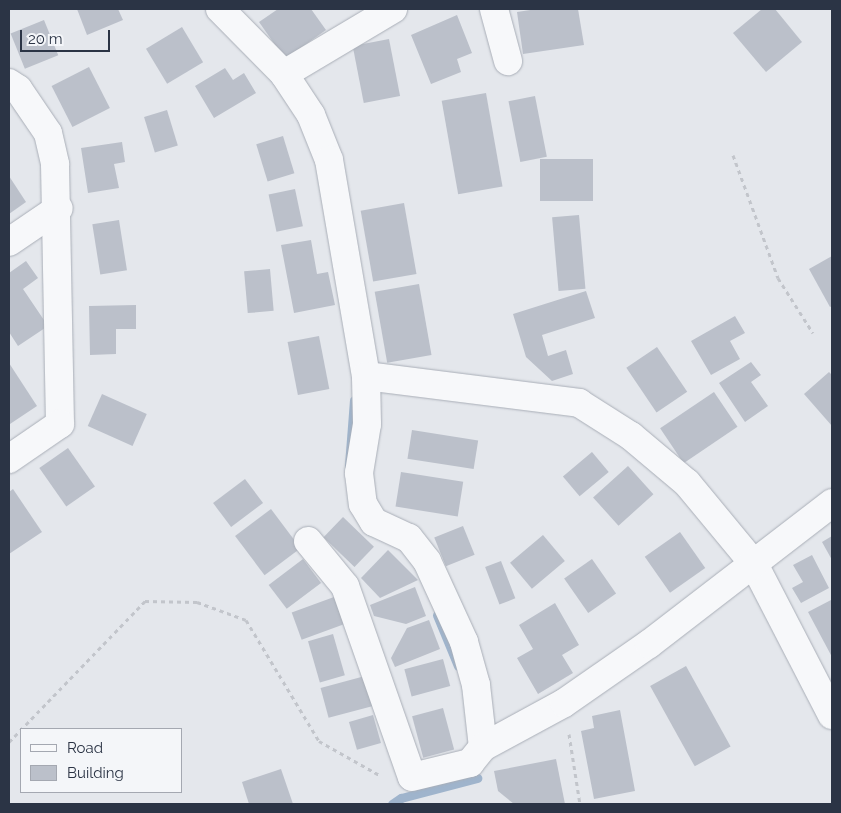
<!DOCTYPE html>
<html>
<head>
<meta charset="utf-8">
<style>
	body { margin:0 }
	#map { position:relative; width:841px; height:813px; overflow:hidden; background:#e4e7ec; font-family:Raleway,sans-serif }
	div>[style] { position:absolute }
	.stream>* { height:9px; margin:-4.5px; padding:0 4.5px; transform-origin:4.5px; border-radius:4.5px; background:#9fb4cc }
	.building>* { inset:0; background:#bbc0ca; transform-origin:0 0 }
	.path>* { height:3px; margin-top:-1.5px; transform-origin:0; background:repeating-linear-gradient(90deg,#c2c5cb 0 4px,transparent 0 8px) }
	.roads { filter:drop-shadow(0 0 1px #a9aeb7) drop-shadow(0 0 1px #a9aeb7) }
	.minor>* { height:28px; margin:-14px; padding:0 14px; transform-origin:14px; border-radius:14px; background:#f7f8fa }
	span { translate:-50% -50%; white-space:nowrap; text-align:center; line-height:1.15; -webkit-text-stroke:4px #f4f6f9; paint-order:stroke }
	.frame { position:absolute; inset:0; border:10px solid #2b3445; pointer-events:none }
	.legend { position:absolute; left:20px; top:728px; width:162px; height:65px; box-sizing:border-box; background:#f4f6f9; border:1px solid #a4a8b1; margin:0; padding:6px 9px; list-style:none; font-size:15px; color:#2b3445 }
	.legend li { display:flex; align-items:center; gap:10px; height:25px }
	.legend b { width:25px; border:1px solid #a4a8b1 }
	.scale { position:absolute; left:20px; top:30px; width:90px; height:22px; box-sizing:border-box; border:2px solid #2b3445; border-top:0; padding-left:6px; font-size:15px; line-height:18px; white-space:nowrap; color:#2b3445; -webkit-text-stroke:4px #f4f6f9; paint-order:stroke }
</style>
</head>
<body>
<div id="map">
	<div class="stream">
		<i style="left:349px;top:465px;width:65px;rotate:-85.6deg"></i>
		<i style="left:437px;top:615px;width:55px;rotate:67.6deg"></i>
		<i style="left:392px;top:804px;width:11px;rotate:-34deg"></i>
		<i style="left:401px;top:798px;width:79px;rotate:-14.7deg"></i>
	</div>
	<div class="building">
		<i style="clip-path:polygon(77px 9px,118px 9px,123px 20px,87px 35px)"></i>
		<i style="clip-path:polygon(278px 9px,311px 9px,326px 30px,285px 59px,259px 22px)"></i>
		<i style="clip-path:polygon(537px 9px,578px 9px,584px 45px,523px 54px,517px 12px)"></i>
		<i style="clip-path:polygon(762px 9px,775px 9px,802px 42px,766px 72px,733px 33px)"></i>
		<i style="clip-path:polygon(457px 15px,472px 53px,457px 59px,461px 72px,431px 84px,411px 35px)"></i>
		<i style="left:44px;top:20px;width:38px;height:36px;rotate:68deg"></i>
		<i style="left:182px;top:27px;width:41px;height:42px;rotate:59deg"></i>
		<i style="left:389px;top:39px;width:58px;height:37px;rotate:79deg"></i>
		<i style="left:89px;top:67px;width:46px;height:42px;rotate:63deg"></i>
		<i style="clip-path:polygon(225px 68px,233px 80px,244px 73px,256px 93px,214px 118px,195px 86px)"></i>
		<i style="left:486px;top:93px;width:95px;height:45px;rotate:80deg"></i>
		<i style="left:535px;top:96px;width:62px;height:27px;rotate:79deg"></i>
		<i style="left:167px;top:110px;width:37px;height:24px;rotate:73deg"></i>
		<i style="left:283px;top:136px;width:39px;height:28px;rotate:73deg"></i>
		<i style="clip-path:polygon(122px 142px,125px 162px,114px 164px,119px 188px,88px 193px,81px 148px)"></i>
		<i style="left:540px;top:159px;width:53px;height:42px"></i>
		<i style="clip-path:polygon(9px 176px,26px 202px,9px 214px)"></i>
		<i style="left:295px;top:189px;width:38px;height:27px;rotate:78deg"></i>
		<i style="left:404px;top:203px;width:72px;height:44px;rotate:80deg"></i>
		<i style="left:579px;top:215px;width:74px;height:27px;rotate:85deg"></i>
		<i style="left:119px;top:220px;width:51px;height:27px;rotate:81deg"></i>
		<i style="clip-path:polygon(311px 240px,317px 274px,328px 272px,335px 305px,294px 313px,281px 245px)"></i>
		<i style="clip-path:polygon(832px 256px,832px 306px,830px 307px,809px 269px)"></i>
		<i style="clip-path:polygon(26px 261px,38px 278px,23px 289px,48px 326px,18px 346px,9px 332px,9px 273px)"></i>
		<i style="left:270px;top:269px;width:42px;height:26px;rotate:85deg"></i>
		<i style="left:419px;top:284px;width:72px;height:45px;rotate:80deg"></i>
		<i style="clip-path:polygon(586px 291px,595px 318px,542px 335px,548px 356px,566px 350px,573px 374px,552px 381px,526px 357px,513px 314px)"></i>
		<i style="clip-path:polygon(136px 305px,136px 329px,116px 329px,116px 354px,90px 355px,89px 306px)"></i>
		<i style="clip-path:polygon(735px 316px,745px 333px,730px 341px,740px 359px,711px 375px,691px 341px)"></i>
		<i style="left:319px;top:336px;width:54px;height:32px;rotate:79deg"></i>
		<i style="left:657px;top:347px;width:54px;height:37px;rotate:56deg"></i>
		<i style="clip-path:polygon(751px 362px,761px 375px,751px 382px,768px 406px,745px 422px,719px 383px)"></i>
		<i style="clip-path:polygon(9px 363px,37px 406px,10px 424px,9px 422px)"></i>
		<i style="clip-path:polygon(829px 372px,832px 375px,832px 426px,804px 394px)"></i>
		<i style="left:714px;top:392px;width:42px;height:65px;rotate:56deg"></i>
		<i style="left:102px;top:394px;width:49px;height:35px;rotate:24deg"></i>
		<i style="left:412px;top:430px;width:67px;height:29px;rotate:9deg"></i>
		<i style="left:68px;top:448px;width:47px;height:35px;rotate:55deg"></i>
		<i style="left:592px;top:452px;width:26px;height:38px;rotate:50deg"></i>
		<i style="left:628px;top:466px;width:38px;height:47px;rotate:48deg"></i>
		<i style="left:401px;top:472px;width:63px;height:35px;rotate:9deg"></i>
		<i style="left:245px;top:479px;width:30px;height:40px;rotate:53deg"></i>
		<i style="clip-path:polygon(13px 489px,42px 532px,9px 554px,9px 492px)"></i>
		<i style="left:271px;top:509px;width:49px;height:45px;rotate:53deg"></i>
		<i style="left:343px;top:517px;width:43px;height:28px;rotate:44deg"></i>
		<i style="left:463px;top:526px;width:31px;height:31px;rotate:68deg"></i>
		<i style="left:680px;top:532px;width:44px;height:43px;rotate:55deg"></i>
		<i style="left:543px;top:535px;width:34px;height:43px;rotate:50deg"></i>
		<i style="clip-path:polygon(832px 536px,832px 560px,822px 542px)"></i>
		<i style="clip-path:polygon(388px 550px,418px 580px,380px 598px,361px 578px)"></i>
		<i style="clip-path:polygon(812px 555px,829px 588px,801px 603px,792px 588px,803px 582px,793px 565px)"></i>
		<i style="left:303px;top:559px;width:30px;height:43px;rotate:53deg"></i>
		<i style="left:592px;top:559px;width:42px;height:34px;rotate:55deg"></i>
		<i style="left:501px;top:561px;width:40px;height:17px;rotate:69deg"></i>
		<i style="clip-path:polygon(415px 587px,426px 616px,406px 624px,374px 616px,370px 605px)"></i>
		<i style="left:334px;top:597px;width:29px;height:45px;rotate:70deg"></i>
		<i style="clip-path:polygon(831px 600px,832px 602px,832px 657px,808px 612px)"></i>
		<i style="clip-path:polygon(555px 603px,579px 645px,562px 655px,573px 673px,538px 694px,517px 658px,533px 649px,519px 625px)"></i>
		<i style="clip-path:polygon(429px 620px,440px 649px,395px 667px,391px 658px,407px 628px)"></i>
		<i style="left:333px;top:634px;width:43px;height:26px;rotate:74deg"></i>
		<i style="left:443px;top:659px;width:28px;height:40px;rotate:75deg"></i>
		<i style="left:686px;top:666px;width:92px;height:41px;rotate:61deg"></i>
		<i style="left:365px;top:676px;width:31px;height:46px;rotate:75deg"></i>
		<i style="left:443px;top:708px;width:43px;height:32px;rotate:75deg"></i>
		<i style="clip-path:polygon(620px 710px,635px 791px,594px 799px,581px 731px,594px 728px,592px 716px)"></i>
		<i style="left:373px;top:715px;width:29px;height:25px;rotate:74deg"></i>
		<i style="clip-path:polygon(556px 759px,565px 804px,514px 804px,498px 791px,494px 771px)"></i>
		<i style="clip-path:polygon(281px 769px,293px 804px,249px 804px,242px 782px)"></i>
	</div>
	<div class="path">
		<i style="left:733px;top:155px;width:131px;rotate:69.9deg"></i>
		<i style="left:778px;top:278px;width:65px;rotate:57.5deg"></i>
		<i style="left:569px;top:734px;width:71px;rotate:81.1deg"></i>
		<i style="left:9px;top:742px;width:196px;rotate:-46deg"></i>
		<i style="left:145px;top:601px;width:52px;rotate:1.1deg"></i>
		<i style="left:197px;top:602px;width:52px;rotate:20.2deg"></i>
		<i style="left:246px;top:620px;width:141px;rotate:58.9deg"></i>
		<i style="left:319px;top:741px;width:71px;rotate:29.4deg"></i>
	</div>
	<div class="roads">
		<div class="minor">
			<i style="left:220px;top:9px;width:91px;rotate:45.4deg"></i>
			<i style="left:284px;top:74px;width:49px;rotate:56.6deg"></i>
			<i style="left:311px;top:115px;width:48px;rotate:68.2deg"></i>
			<i style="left:329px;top:160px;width:219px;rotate:80.3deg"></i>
			<i style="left:366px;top:376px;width:215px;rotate:7.2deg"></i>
			<i style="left:579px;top:403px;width:62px;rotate:32.4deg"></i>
			<i style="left:631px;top:436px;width:73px;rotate:40deg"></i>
			<i style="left:687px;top:483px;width:105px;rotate:50.4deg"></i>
			<i style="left:754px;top:564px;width:170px;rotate:62.7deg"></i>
			<i style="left:494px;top:9px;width:54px;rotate:74.9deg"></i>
			<i style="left:284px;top:74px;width:127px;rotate:-30.8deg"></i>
			<i style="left:9px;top:83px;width:11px;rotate:34deg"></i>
			<i style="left:18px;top:89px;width:53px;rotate:55.7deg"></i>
			<i style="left:48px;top:133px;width:32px;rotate:77deg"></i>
			<i style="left:55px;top:164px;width:260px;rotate:88.9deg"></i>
			<i style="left:60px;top:424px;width:62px;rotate:145.5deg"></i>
			<i style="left:9px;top:242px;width:60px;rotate:-34.2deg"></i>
			<i style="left:366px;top:376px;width:48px;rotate:88.8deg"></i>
			<i style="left:367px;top:424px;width:50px;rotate:99.3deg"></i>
			<i style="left:359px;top:473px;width:31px;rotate:83deg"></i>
			<i style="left:363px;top:504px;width:21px;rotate:59deg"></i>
			<i style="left:374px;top:522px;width:38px;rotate:25deg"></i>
			<i style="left:409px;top:538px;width:29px;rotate:52deg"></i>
			<i style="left:427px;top:561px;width:89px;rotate:65.4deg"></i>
			<i style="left:464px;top:642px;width:45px;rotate:74.4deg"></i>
			<i style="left:476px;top:685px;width:62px;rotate:83.6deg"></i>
			<i style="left:308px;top:541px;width:58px;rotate:50.6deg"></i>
			<i style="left:345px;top:586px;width:202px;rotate:70.7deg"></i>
			<i style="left:412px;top:777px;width:60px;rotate:-13.6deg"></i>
			<i style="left:470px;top:763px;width:21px;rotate:-51deg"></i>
			<i style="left:483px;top:747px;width:92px;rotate:-28.5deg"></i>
			<i style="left:564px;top:703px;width:103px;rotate:-34.8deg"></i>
			<i style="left:649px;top:644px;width:231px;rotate:-37.6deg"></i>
		</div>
	</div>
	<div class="frame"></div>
	<ul class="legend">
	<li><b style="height:6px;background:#f7f8fa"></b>Road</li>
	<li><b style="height:14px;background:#bbc0ca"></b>Building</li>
	</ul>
	<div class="scale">20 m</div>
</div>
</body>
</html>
